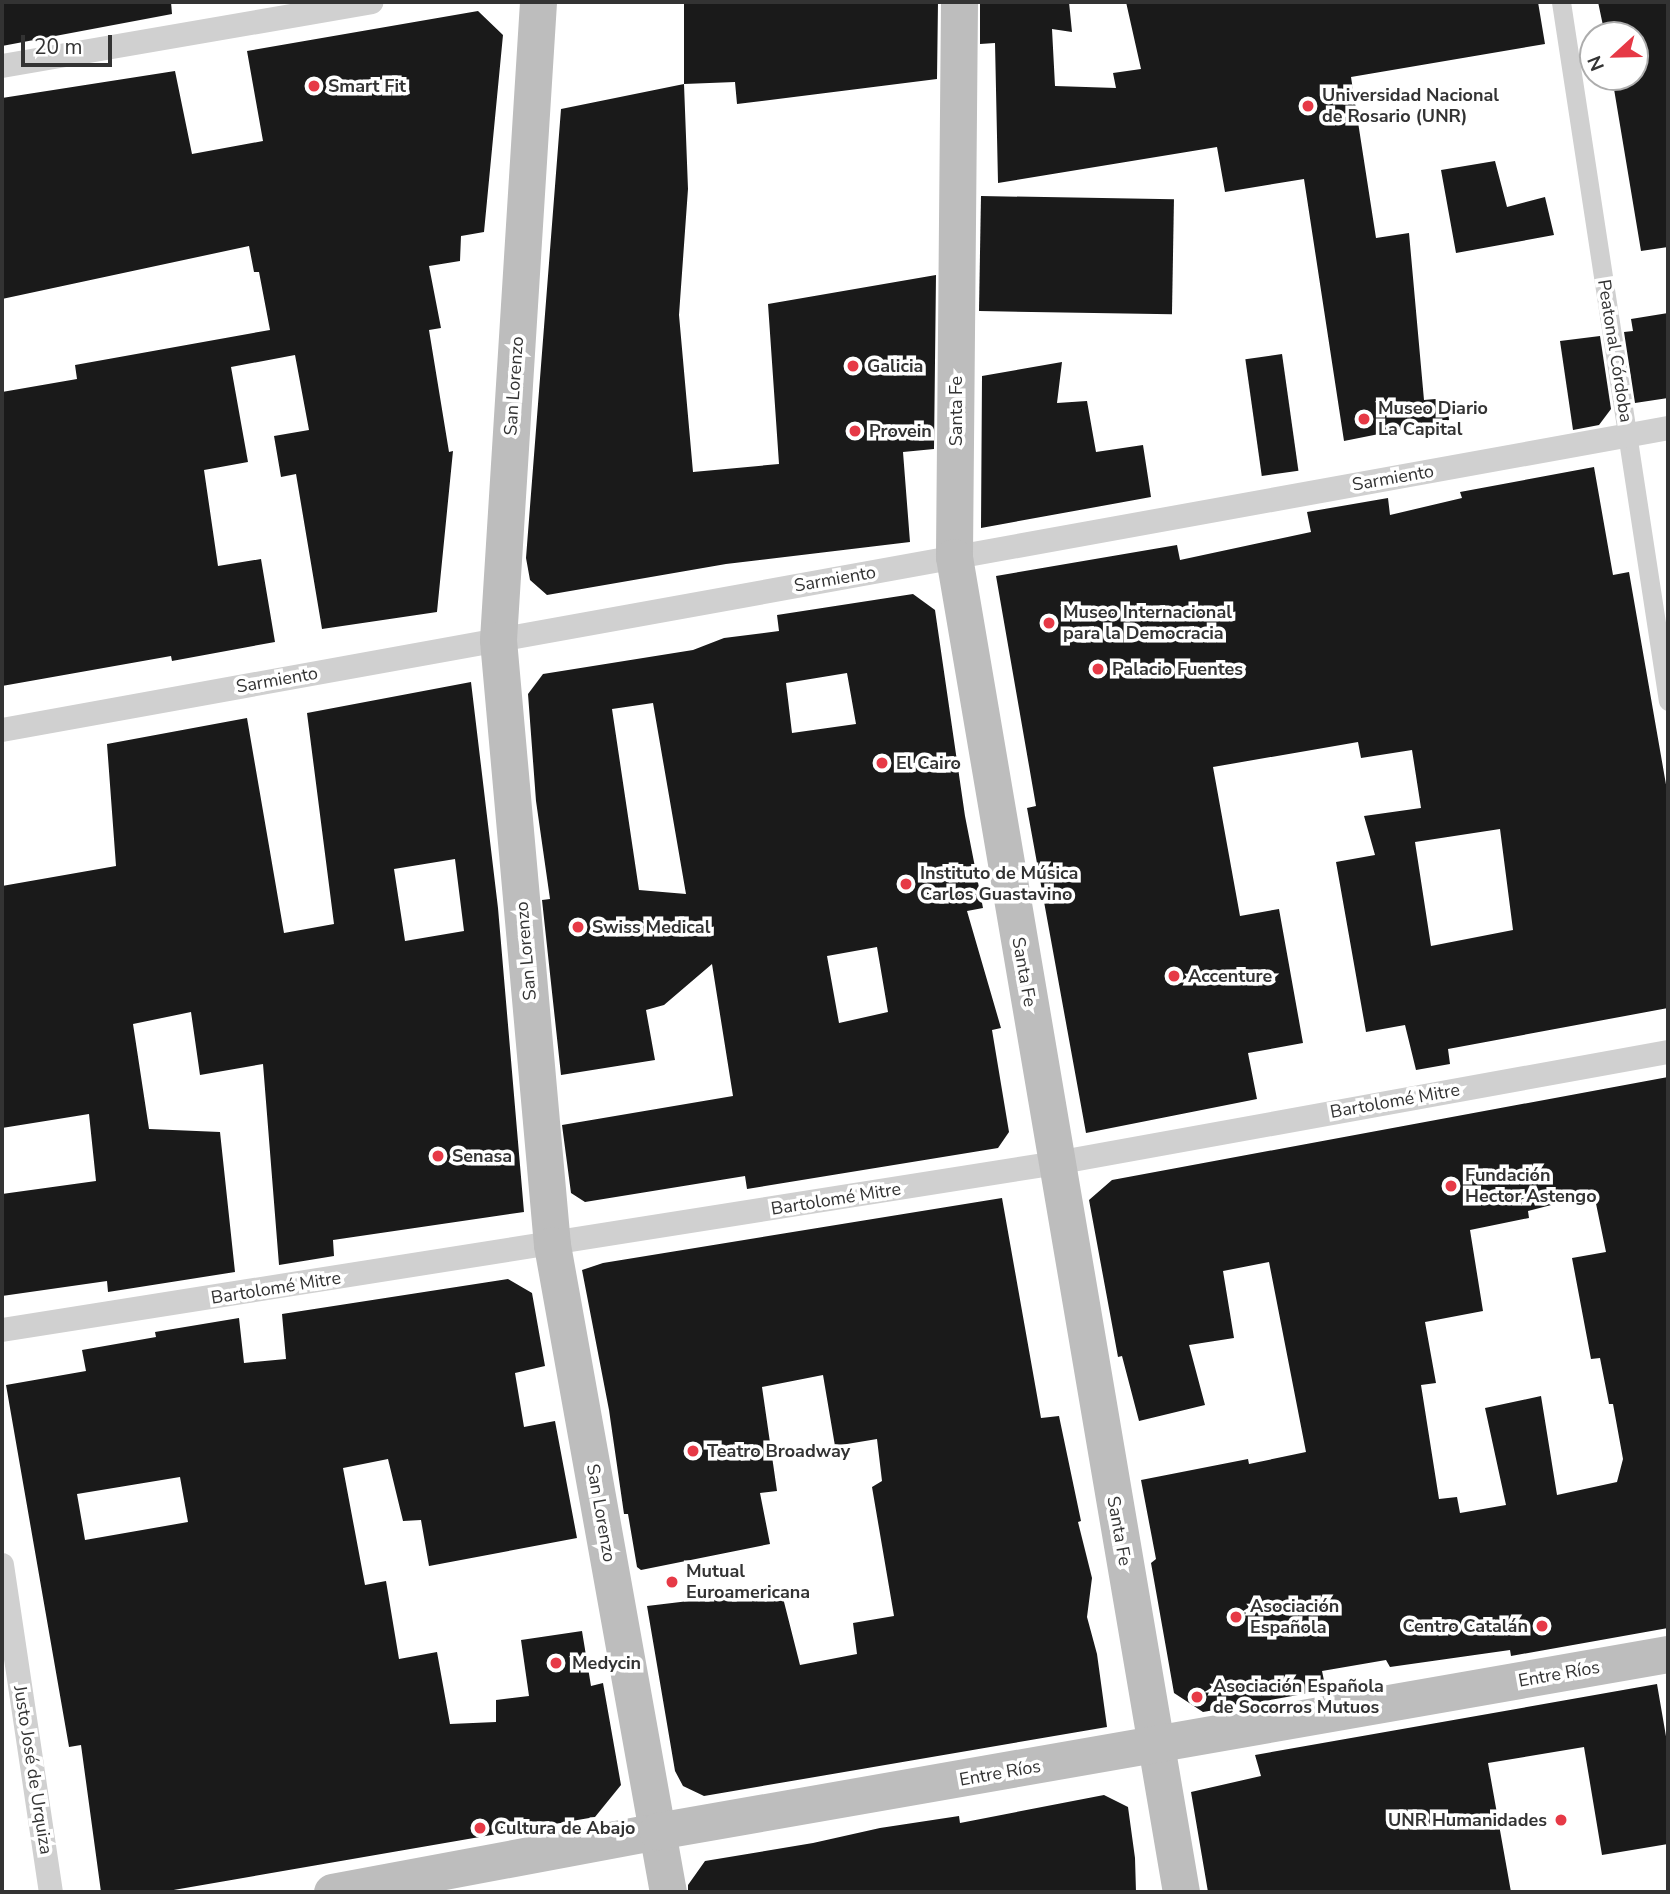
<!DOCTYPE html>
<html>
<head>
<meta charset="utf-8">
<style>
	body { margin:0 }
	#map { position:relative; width:1670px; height:1894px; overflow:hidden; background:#fff; font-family:"Nunito Sans",sans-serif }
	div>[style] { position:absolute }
	.building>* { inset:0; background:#1a1a1a; transform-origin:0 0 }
	.pedestrian>* { height:19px; margin:-9.5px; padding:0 9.5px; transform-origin:9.5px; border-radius:9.5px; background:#d0d0d0 }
	.minor>* { height:24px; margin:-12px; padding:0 12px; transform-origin:12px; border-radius:12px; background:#d0d0d0 }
	.secondary>* { height:37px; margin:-18.5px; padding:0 18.5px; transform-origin:18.5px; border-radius:18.5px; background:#bdbdbd }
	.dots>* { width:19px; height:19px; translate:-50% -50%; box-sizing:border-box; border:4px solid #fff; border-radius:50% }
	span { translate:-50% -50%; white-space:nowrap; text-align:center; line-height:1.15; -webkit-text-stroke:7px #fff; paint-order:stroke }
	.poi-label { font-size:18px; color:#333; font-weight:700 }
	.left { translate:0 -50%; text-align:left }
	.right { translate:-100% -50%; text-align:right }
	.street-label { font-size:18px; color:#333 }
	.frame { position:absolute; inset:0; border:4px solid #333; pointer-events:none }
	.north { position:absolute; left:1579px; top:21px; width:70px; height:70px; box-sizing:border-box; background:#fff; border:2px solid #adadad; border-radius:50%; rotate:248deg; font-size:19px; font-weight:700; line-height:28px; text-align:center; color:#333 }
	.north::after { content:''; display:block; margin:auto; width:24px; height:32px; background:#e63946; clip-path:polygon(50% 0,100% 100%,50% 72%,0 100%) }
	.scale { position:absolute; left:21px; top:35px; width:91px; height:32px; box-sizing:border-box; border:4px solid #333; border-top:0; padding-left:9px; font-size:21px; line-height:24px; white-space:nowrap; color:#333; -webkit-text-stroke:5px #fff; paint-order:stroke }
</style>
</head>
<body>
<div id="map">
	<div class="building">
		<i style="clip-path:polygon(2px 2px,171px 2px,172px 14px,2px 46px)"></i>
		<i style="clip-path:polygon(684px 2px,938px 2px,937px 79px,737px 104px,735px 82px,684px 84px)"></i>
		<i style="clip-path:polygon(980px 2px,1069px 2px,1072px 32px,1052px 29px,1055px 86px,1116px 88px,1113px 73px,1141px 69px,1126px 2px,1538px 2px,1545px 44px,1351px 77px,1376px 238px,1409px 233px,1424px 400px,1447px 398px,1449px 420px,1344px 441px,1304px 179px,1225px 192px,1217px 147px,998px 183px,995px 43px,980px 44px)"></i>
		<i style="clip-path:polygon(1598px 2px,1668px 2px,1668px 247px,1641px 251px,1612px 77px,1635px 77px,1635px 35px,1605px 35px)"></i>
		<i style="clip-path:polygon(478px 11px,503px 35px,484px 232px,461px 236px,460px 261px,429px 266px,441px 328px,429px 330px,449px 452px,453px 451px,437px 612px,322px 629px,296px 474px,281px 477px,274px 436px,309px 430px,295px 355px,231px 367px,248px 462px,204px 470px,218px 566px,261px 559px,275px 642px,172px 661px,171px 656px,2px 686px,2px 392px,77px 379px,75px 365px,270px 330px,259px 272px,254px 272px,249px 246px,2px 299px,2px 98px,175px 71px,192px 154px,263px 141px,247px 51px)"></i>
		<i style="clip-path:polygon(684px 84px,688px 189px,679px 315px,693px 472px,779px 464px,768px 304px,936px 275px,934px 449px,903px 452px,910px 542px,726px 564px,547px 595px,530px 580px,526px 558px,561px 109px)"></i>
		<i style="clip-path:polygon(1495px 161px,1507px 207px,1545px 197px,1554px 235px,1456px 253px,1441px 170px)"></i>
		<i style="left:981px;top:196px;width:193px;height:115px;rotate:1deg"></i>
		<i style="clip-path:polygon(1668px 313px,1668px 398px,1635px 403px,1624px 332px,1633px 331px,1631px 319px)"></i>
		<i style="clip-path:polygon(1600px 336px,1611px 409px,1599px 425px,1573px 430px,1560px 341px)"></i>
		<i style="left:1282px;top:354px;width:118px;height:37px;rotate:82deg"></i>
		<i style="clip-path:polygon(1062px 362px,1057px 403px,1087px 401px,1096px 452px,1143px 445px,1151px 497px,981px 528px,982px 376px)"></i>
		<i style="clip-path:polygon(evenodd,1594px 467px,1613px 575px,1629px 572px,1668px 796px,1668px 1008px,1448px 1049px,1450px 1064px,1416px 1070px,1405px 1025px,1366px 1032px,1336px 862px,1375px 855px,1364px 816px,1421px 808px,1412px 750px,1361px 758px,1358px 742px,1213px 767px,1240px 916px,1279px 909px,1303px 1043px,1248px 1053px,1257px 1099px,1086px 1133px,1027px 808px,1036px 806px,996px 576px,1177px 545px,1180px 560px,1311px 532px,1307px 512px,1388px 498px,1390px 515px,1462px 498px,1460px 492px,1594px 467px,1500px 829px,1513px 930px,1431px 946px,1415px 842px,1500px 829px)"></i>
		<i style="clip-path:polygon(evenodd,913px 594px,935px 610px,965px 816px,983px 908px,967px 911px,1001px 1028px,992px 1030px,1009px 1132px,998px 1148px,747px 1189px,745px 1176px,585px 1202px,571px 1193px,562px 1125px,733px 1096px,712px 964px,664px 1005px,646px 1010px,655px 1060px,561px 1075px,542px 900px,550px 899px,536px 801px,528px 694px,543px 674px,693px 650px,724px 638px,779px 631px,777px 615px,913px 594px,847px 673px,856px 724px,792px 733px,786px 683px,847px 673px,913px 594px,653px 703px,686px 894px,639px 890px,612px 709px,653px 703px,913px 594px,877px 947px,888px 1012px,839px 1023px,827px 956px,877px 947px)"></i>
		<i style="clip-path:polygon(evenodd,471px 682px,498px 908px,524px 1212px,333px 1240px,334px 1256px,279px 1265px,263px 1064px,200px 1075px,191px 1012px,133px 1024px,149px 1129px,220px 1132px,235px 1272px,108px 1292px,107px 1281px,2px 1296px,2px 1194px,96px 1181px,89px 1114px,2px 1128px,2px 886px,116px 866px,107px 744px,247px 718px,284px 933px,334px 924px,307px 713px,471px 682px,455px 859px,464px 931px,405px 941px,394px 869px,455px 859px)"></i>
		<i style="clip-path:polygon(evenodd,1668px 1077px,1668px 1628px,1511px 1656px,1510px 1650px,1390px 1667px,1386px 1660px,1322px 1671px,1326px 1690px,1203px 1712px,1174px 1693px,1151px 1563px,1156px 1559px,1141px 1480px,1248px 1459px,1249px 1464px,1306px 1452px,1269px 1262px,1223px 1271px,1234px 1338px,1189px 1345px,1205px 1405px,1139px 1421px,1122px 1356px,1118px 1357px,1089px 1200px,1112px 1180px,1668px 1077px,1594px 1194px,1606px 1252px,1572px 1258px,1591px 1359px,1600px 1358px,1609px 1404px,1613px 1404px,1623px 1459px,1617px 1482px,1557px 1495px,1541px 1396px,1485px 1408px,1506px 1505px,1460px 1513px,1457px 1497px,1439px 1499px,1421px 1385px,1436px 1383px,1425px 1322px,1483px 1311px,1470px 1230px,1529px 1218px,1528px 1211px,1594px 1194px)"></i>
		<i style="clip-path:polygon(1002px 1198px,1041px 1418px,1059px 1416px,1081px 1521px,1078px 1522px,1092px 1578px,1087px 1617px,1097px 1654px,1107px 1727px,704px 1796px,683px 1786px,675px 1771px,647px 1606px,781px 1590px,800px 1665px,857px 1654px,853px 1623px,894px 1616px,872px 1487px,882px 1481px,877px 1439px,835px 1446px,823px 1375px,762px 1387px,777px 1491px,760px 1493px,770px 1544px,641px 1570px,637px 1567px,628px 1514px,624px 1514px,609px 1410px,582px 1270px,603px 1263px)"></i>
		<i style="clip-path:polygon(evenodd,508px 1279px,532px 1293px,545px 1366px,515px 1373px,524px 1427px,555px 1421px,577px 1538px,429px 1566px,421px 1520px,403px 1521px,388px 1459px,343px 1468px,365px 1585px,386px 1581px,399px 1659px,437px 1652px,450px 1724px,496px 1722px,496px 1700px,529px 1696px,521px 1640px,582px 1631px,591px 1686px,603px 1683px,621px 1785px,595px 1817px,162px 1892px,101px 1892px,81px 1745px,69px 1747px,6px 1385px,86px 1371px,82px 1350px,156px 1337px,155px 1332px,239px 1318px,244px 1363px,286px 1359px,282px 1314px,508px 1279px,180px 1477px,188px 1522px,85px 1540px,77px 1494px,180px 1477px)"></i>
		<i style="clip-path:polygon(1657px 1684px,1668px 1748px,1668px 1844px,1602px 1855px,1584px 1747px,1488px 1763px,1511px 1892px,1208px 1892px,1191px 1792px,1261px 1776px,1255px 1755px)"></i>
		<i style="clip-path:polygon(1104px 1795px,1128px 1807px,1135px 1858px,1136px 1892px,688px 1892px,688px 1885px,705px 1861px,813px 1843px,880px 1828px,959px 1816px,960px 1823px)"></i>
	</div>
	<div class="pedestrian">
		<i style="left:1561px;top:2px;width:707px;rotate:81.3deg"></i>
	</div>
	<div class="minor">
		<i style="left:2px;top:66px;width:375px;rotate:-9.8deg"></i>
		<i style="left:2px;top:730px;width:1693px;rotate:-10.27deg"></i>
		<i style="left:2px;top:1330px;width:1067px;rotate:-9deg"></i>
		<i style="left:1056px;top:1163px;width:622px;rotate:-10.28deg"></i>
		<i style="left:2px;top:1565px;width:331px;rotate:81.5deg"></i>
	</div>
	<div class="secondary">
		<i style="left:538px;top:2px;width:639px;rotate:93.59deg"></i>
		<i style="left:498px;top:640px;width:607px;rotate:84.9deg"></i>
		<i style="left:552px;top:1245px;width:657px;rotate:79.84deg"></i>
		<i style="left:959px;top:2px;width:555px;rotate:90.52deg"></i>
		<i style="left:954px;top:557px;width:1354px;rotate:80.35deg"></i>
		<i style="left:332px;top:1892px;width:331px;rotate:-10.6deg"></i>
		<i style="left:657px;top:1831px;width:1026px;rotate:-9.93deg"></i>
	</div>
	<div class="dots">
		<i style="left:314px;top:86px;background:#e63946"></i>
		<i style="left:1308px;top:106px;background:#e63946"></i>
		<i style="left:853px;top:366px;background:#e63946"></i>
		<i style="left:1364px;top:419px;background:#e63946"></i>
		<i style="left:855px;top:431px;background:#e63946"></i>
		<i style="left:1049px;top:623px;background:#e63946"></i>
		<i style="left:1098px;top:669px;background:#e63946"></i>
		<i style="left:882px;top:763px;background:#e63946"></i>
		<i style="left:906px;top:884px;background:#e63946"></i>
		<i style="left:578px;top:927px;background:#e63946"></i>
		<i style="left:1174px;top:976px;background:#e63946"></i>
		<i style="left:438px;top:1156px;background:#e63946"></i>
		<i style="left:1451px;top:1186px;background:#e63946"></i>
		<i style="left:693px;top:1451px;background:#e63946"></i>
		<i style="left:672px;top:1582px;background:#e63946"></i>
		<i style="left:1236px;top:1617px;background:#e63946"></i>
		<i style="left:1542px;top:1626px;background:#e63946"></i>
		<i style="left:556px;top:1663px;background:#e63946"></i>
		<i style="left:1197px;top:1697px;background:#e63946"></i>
		<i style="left:1561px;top:1820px;background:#e63946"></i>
		<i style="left:480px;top:1828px;background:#e63946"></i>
	</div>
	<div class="poi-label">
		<span class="left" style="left:328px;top:86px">Smart Fit</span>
		<span class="left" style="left:1322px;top:106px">Universidad Nacional<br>de Rosario (UNR)</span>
		<span class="left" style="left:867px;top:366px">Galicia</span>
		<span class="left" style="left:1378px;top:419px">Museo Diario<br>La Capital</span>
		<span class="left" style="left:869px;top:431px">Provein</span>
		<span class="left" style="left:1063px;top:623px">Museo Internacional<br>para la Democracia</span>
		<span class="left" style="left:1112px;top:669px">Palacio Fuentes</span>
		<span class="left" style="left:896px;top:763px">El Cairo</span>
		<span class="left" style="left:920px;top:884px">Instituto de Música<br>Carlos Guastavino</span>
		<span class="left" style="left:592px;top:927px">Swiss Medical</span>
		<span class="left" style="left:1188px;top:976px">Accenture</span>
		<span class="left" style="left:452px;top:1156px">Senasa</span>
		<span class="left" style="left:1465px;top:1186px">Fundación<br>Hector Astengo</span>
		<span class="left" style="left:707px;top:1451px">Teatro Broadway</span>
		<span class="left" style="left:686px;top:1582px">Mutual<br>Euroamericana</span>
		<span class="left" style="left:1250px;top:1617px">Asociación<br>Española</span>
		<span class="right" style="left:1528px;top:1626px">Centro Catalán</span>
		<span class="left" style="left:572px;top:1663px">Medycin</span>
		<span class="left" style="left:1213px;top:1697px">Asociación Española<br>de Socorros Mutuos</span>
		<span class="right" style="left:1547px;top:1820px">UNR Humanidades</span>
		<span class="left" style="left:494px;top:1828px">Cultura de Abajo</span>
	</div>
	<div class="street-label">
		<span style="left:1615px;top:351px;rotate:81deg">Peatonal Córdoba</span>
		<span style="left:514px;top:386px;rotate:-86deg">San Lorenzo</span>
		<span style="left:956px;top:411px;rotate:-90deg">Santa Fe</span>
		<span style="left:1393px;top:478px;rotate:-10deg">Sarmiento</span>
		<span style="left:835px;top:579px;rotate:-10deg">Sarmiento</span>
		<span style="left:277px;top:680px;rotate:-10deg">Sarmiento</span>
		<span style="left:526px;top:951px;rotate:-95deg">San Lorenzo</span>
		<span style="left:1024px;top:972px;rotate:80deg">Santa Fe</span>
		<span style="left:1395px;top:1101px;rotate:-10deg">Bartolomé Mitre</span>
		<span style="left:836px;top:1199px;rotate:-9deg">Bartolomé Mitre</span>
		<span style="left:276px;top:1288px;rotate:-9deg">Bartolomé Mitre</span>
		<span style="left:601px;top:1513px;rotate:80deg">San Lorenzo</span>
		<span style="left:1119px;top:1531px;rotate:80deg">Santa Fe</span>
		<span style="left:1559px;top:1674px;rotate:-10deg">Entre Ríos</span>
		<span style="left:33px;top:1770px;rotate:81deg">Justo José de Urquiza</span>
		<span style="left:1000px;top:1773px;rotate:-10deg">Entre Ríos</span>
	</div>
	<div class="frame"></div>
	<div class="north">N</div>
	<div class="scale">20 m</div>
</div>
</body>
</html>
